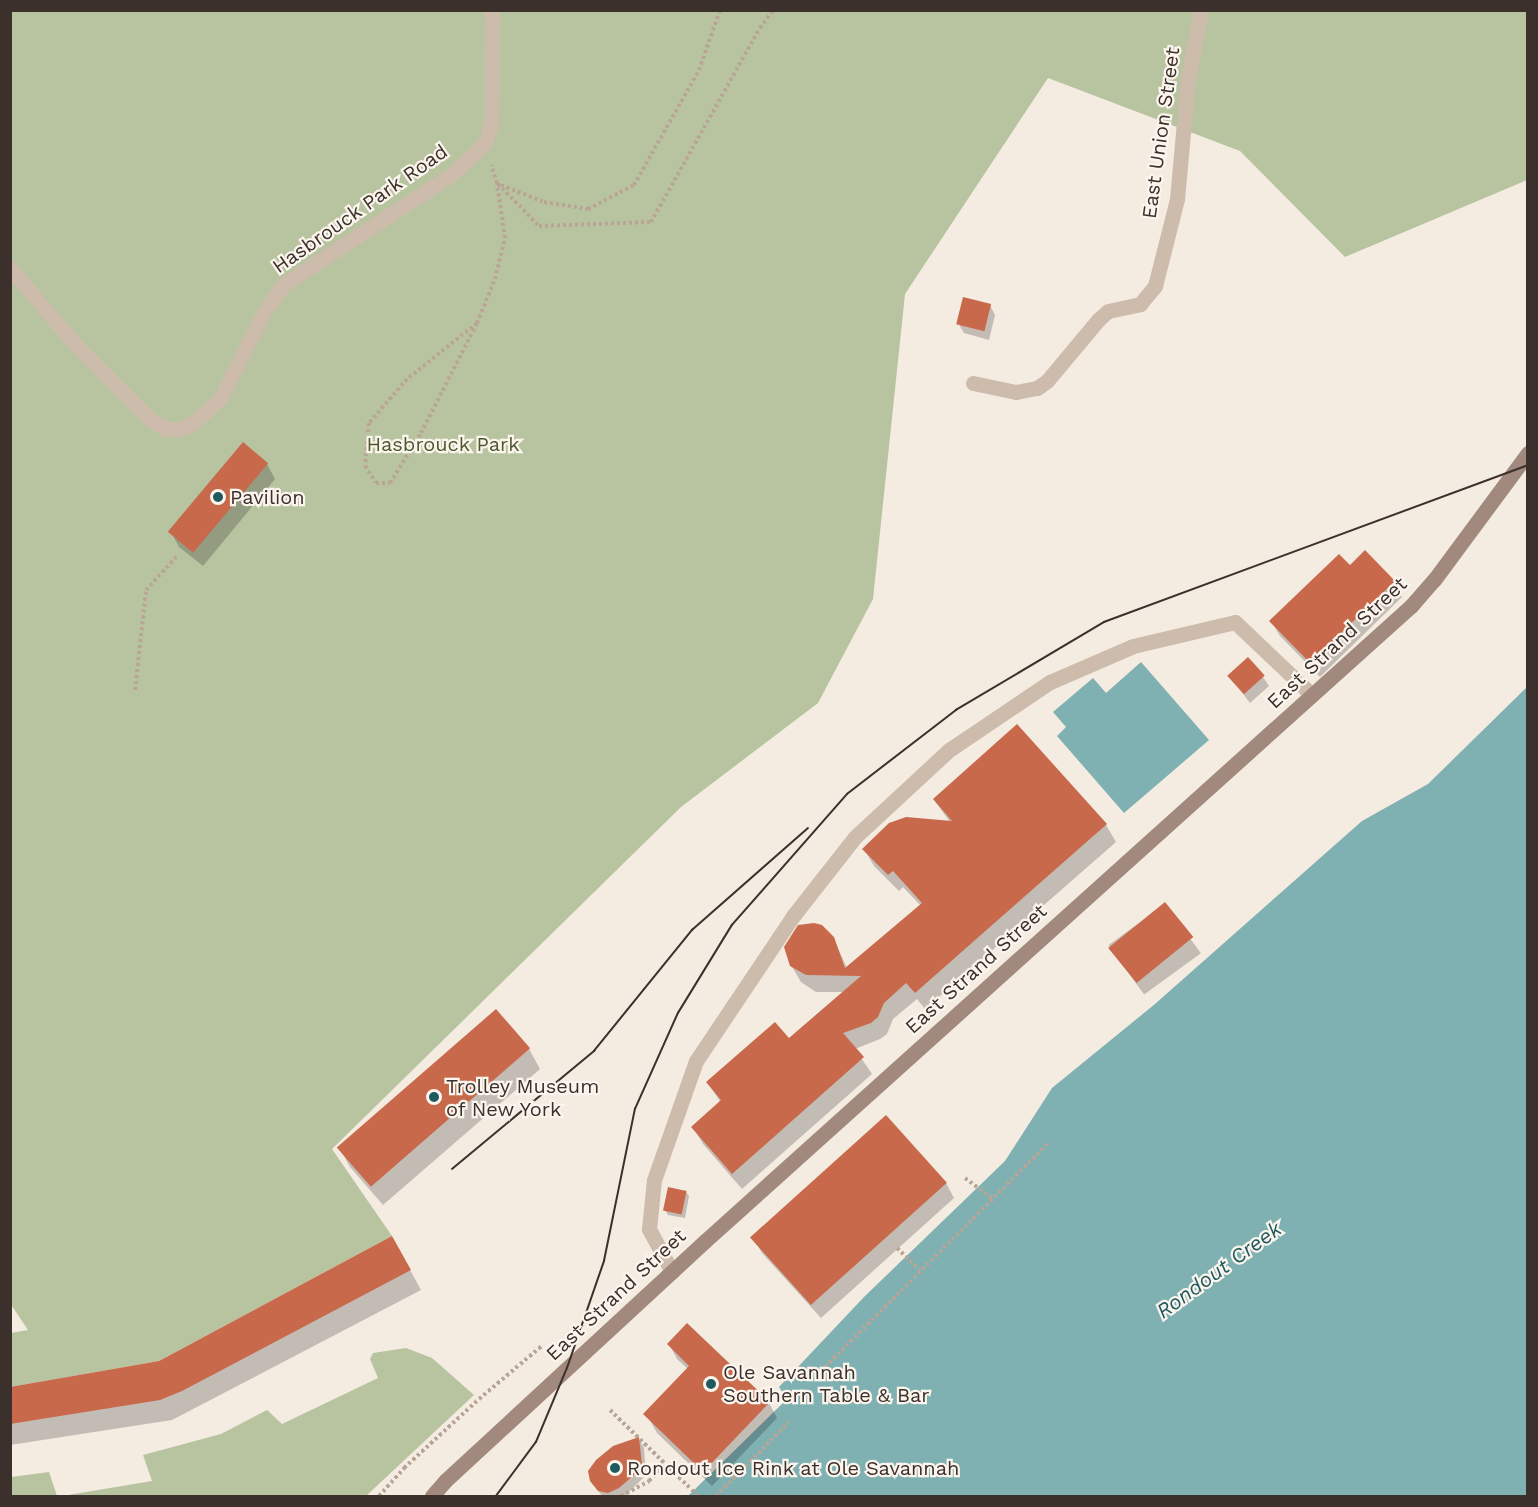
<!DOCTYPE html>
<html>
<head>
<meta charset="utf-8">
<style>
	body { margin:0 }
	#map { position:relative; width:1538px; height:1507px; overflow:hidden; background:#f4ebe1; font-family:"Work Sans",sans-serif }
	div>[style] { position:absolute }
	.green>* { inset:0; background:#b8c4a0 }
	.water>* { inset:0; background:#7fb0b2 }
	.shadow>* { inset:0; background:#0003; transform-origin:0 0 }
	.building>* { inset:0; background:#c8694b; transform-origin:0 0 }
	.path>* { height:4px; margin-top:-2px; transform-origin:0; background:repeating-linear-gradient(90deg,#b9a596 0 3px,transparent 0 6px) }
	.lane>* { height:15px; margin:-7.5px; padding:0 7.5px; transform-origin:7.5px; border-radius:7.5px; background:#cdbbac }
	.street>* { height:15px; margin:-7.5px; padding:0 7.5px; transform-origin:7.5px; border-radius:7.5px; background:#cdbbac }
	.secondary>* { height:15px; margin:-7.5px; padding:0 7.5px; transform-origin:7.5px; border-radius:7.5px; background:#a18a7d }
	.tram>* { height:1.5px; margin:-0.75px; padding:0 0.75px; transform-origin:0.75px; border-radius:0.75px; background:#3b302b }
	.dots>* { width:16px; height:16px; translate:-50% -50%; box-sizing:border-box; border:3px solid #fbf5ee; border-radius:50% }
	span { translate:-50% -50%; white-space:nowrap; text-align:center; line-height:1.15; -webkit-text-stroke:4.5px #fbf5ee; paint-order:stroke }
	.street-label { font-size:20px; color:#3b302b }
	.park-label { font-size:20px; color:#4a5a2e }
	.poi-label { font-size:20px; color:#3b302b }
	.left { translate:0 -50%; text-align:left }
	.water-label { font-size:21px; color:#1f5a5e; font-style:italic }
	.frame { position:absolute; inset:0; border:12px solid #3b302b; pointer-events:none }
</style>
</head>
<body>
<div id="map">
	<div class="green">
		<i style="clip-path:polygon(10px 11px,1527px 11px,1527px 180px,1345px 257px,1240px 151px,1048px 78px,905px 294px,873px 599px,818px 703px,681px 807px,332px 1149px,392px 1236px,159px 1361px,11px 1387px,11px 1333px,28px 1330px,10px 1303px)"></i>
		<i style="clip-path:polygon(406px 1348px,432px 1358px,474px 1395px,366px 1496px,62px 1496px,152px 1481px,143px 1455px,221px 1434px,267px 1410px,282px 1424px,378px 1378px,370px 1359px,373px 1353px)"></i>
		<i style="clip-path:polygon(49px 1472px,57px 1496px,13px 1496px,11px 1494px,11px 1477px)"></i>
	</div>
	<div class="water">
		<i style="clip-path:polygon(1141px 662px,1209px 740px,1124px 813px,1057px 736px,1066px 727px,1053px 712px,1093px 678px,1106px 693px)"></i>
		<i style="clip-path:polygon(1527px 687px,1527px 1496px,688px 1496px,787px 1399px,779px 1387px,864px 1297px,1005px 1161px,1052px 1088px,1155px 1004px,1362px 821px,1428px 784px)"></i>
	</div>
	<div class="shadow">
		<i style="clip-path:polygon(990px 305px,995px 315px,989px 340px,964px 333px,958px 323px)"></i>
		<i style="clip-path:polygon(267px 464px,275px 479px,203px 566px,179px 547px,171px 532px)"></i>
		<i style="clip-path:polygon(1350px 567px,1394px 582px,1402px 597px,1320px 677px,1280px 636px,1271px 621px)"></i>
		<i style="clip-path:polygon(1229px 675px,1263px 677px,1269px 686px,1250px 703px)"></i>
		<i style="clip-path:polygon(1016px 726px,1106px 825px,1116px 842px,925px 1009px,917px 999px,893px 1019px,887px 1034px,880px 1039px,855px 1049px,872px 1074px,742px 1189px,703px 1144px,693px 1127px,721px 1103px,708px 1083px,789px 1040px,845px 992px,816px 992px,801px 982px,791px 965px,833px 938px,847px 968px,921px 906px,903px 887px,899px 891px,874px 866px,864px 849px,950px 822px,934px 800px)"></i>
		<i style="left:1165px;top:904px;width:61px;height:70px;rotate:54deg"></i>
		<i style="clip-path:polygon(529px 1049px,540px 1069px,383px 1205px,350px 1167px,339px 1147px)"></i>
		<i style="clip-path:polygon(946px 1183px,954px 1198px,821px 1318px,762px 1253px,753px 1238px)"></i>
		<i style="clip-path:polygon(686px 1192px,689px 1196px,685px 1218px,668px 1215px,665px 1210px)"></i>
		<i style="clip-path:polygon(403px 1257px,421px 1290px,172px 1420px,10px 1445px,10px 1388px,159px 1363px)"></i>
		<i style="clip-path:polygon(669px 1344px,769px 1403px,777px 1418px,712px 1486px,657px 1433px,648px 1417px,688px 1369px,677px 1359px)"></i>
		<i style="clip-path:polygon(639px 1439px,644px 1448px,646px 1475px,625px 1496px,602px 1496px,591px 1480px)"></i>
	</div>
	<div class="building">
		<i style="left:963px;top:297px;width:29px;height:28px;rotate:14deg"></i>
		<i style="left:243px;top:442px;width:33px;height:117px;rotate:40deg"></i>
		<i style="clip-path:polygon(1365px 550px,1395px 581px,1310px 663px,1269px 621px,1339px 554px,1350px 565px)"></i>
		<i style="left:1248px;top:657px;width:25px;height:28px;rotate:48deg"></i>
		<i style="clip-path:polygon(1017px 724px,1107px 824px,915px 993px,906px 983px,884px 1003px,878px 1017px,871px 1023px,843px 1033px,864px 1057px,732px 1174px,691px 1127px,721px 1100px,706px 1082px,775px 1022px,789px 1038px,861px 976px,806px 975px,790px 966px,784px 947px,798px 925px,814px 923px,822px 925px,834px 937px,845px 968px,922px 903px,893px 871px,888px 875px,862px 849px,889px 823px,906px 817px,952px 821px,933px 799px)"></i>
		<i style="left:1165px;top:902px;width:45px;height:73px;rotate:51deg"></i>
		<i style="left:496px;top:1009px;width:52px;height:211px;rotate:49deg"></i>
		<i style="left:886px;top:1115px;width:91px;height:183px;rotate:48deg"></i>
		<i style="left:668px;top:1187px;width:19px;height:24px;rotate:12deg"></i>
		<i style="clip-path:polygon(392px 1236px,411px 1270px,182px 1391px,160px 1400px,10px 1424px,10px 1387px,159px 1361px)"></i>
		<i style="clip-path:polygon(687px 1323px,770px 1402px,703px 1472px,643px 1414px,689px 1366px,667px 1344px)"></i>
		<i style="clip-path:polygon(639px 1437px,642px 1465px,635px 1474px,619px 1488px,608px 1493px,598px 1491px,590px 1481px,588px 1471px,596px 1460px,613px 1446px)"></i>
	</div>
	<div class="path">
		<i style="left:498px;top:184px;width:59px;rotate:45.7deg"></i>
		<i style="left:539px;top:226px;width:112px;rotate:-2deg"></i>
		<i style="left:651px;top:222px;width:223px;rotate:-60.7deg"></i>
		<i style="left:760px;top:28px;width:22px;rotate:-54deg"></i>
		<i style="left:501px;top:185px;width:46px;rotate:21.6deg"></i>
		<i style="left:544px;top:202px;width:45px;rotate:9deg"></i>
		<i style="left:588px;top:209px;width:52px;rotate:-27.6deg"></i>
		<i style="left:634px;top:185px;width:132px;rotate:-60.5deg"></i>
		<i style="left:699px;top:70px;width:64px;rotate:-70.7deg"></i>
		<i style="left:477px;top:323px;width:90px;rotate:141.3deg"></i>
		<i style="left:407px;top:379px;width:58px;rotate:130.8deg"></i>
		<i style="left:369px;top:423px;width:43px;rotate:95.3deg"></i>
		<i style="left:365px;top:466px;width:20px;rotate:57deg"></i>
		<i style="left:376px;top:483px;width:14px"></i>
		<i style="left:390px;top:483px;width:59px;rotate:-58.2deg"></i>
		<i style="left:421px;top:433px;width:123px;rotate:-63deg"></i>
		<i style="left:477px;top:323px;width:48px;rotate:-67.8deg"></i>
		<i style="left:495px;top:279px;width:42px;rotate:-76.3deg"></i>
		<i style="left:505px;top:238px;width:56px;rotate:-98.3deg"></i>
		<i style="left:497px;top:183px;width:19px;rotate:-108deg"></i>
		<i style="left:135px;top:690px;width:101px;rotate:-83.7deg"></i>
		<i style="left:146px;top:590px;width:46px;rotate:-47.6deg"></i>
		<i style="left:965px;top:1178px;width:34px;rotate:37deg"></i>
		<i style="left:897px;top:1248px;width:32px;rotate:44deg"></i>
		<i style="left:825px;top:1367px;width:317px;rotate:-45.1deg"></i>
		<i style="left:610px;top:1410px;width:123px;rotate:44.3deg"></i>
		<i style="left:379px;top:1496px;width:38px;rotate:-48deg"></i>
		<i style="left:404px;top:1468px;width:102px;rotate:-42.6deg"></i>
		<i style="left:479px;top:1399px;width:84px;rotate:-40.2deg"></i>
		<i style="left:621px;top:1496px;width:32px;rotate:-28deg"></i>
		<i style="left:649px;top:1481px;width:23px;rotate:-47deg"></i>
		<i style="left:716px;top:1496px;width:104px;rotate:-45.4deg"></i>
	</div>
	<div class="lane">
		<i style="left:10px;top:268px;width:100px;rotate:49.5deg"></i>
		<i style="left:75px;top:344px;width:107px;rotate:45deg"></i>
		<i style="left:151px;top:420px;width:17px;rotate:31deg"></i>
		<i style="left:166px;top:429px;width:14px"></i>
		<i style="left:180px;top:429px;width:14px;rotate:-25deg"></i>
		<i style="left:193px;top:423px;width:36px;rotate:-42deg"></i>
		<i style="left:220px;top:399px;width:100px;rotate:-63.2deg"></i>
		<i style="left:265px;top:310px;width:32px;rotate:-54deg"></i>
		<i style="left:284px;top:284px;width:199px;rotate:-33.1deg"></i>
		<i style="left:451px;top:175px;width:45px;rotate:-43.2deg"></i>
		<i style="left:484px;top:144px;width:19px;rotate:-69deg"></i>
		<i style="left:491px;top:126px;width:116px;rotate:-89.5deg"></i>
		<i style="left:672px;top:1272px;width:49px;rotate:-118.1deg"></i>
		<i style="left:649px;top:1229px;width:49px;rotate:-84.2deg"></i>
		<i style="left:654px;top:1180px;width:126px;rotate:-70.6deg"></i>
		<i style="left:696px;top:1061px;width:174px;rotate:-56.2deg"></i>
		<i style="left:793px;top:916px;width:100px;rotate:-51.9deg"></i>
		<i style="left:855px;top:837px;width:128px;rotate:-42.8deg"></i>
		<i style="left:949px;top:750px;width:122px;rotate:-34deg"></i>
		<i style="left:1050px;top:682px;width:90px;rotate:-23.4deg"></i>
		<i style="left:1133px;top:646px;width:105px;rotate:-13.2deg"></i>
		<i style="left:1235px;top:622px;width:106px;rotate:43.5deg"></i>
	</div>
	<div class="street">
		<i style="left:973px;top:383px;width:44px;rotate:11.8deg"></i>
		<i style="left:1016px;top:392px;width:21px;rotate:-11deg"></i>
		<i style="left:1037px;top:388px;width:12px;rotate:-35deg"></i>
		<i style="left:1047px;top:381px;width:80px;rotate:-50.1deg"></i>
		<i style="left:1098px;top:320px;width:13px;rotate:-42deg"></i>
		<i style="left:1108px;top:311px;width:33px;rotate:-12deg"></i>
		<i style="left:1140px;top:304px;width:23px;rotate:-50deg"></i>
		<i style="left:1155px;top:286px;width:90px;rotate:-75.8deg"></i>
		<i style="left:1177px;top:199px;width:121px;rotate:-84.8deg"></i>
		<i style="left:1188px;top:78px;width:69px;rotate:-79.2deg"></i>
	</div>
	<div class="secondary">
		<i style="left:432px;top:1496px;width:21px;rotate:-49deg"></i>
		<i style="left:446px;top:1480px;width:352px;rotate:-42.7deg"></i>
		<i style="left:705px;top:1241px;width:950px;rotate:-41.97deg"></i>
		<i style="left:1411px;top:606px;width:35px;rotate:-49deg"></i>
		<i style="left:1434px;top:580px;width:158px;rotate:-53.5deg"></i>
	</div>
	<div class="tram">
		<i style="left:452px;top:1169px;width:185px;rotate:-39.7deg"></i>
		<i style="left:594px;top:1051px;width:156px;rotate:-51deg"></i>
		<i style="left:692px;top:930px;width:154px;rotate:-41.3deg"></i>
		<i style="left:496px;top:1496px;width:67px;rotate:-53.5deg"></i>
		<i style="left:536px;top:1442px;width:80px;rotate:-67.3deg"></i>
		<i style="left:567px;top:1368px;width:113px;rotate:-70.9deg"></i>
		<i style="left:604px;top:1261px;width:155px;rotate:-78.5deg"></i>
		<i style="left:635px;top:1109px;width:105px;rotate:-65.9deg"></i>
		<i style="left:678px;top:1013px;width:103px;rotate:-58.5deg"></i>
		<i style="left:732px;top:925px;width:174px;rotate:-48.7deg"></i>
		<i style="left:847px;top:794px;width:138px;rotate:-37.6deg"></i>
		<i style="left:956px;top:710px;width:172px;rotate:-30.7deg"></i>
		<i style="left:1104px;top:622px;width:452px;rotate:-20.3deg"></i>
	</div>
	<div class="dots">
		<i style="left:218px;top:497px;background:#1f5a5e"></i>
		<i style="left:434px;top:1097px;background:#1f5a5e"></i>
		<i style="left:711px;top:1384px;background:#1f5a5e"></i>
		<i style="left:615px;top:1468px;background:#1f5a5e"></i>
	</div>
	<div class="street-label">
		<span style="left:1161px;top:133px;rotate:-82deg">East Union Street</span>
		<span style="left:360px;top:209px;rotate:-35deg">Hasbrouck Park Road</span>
		<span style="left:1337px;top:643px;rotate:-43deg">East Strand Street</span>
		<span style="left:976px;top:969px;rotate:-42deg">East Strand Street</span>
		<span style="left:616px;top:1295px;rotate:-43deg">East Strand Street</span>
	</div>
	<div class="park-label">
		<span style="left:443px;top:444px">Hasbrouck Park</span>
	</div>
	<div class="poi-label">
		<span class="left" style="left:230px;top:497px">Pavilion</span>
		<span class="left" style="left:446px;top:1098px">Trolley Museum<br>of New York</span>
		<span class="left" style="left:723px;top:1384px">Ole Savannah<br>Southern Table &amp; Bar</span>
		<span class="left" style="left:627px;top:1468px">Rondout Ice Rink at Ole Savannah</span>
	</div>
	<div class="water-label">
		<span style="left:1219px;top:1270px;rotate:-36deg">Rondout Creek</span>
	</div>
	<div class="frame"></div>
</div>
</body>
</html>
